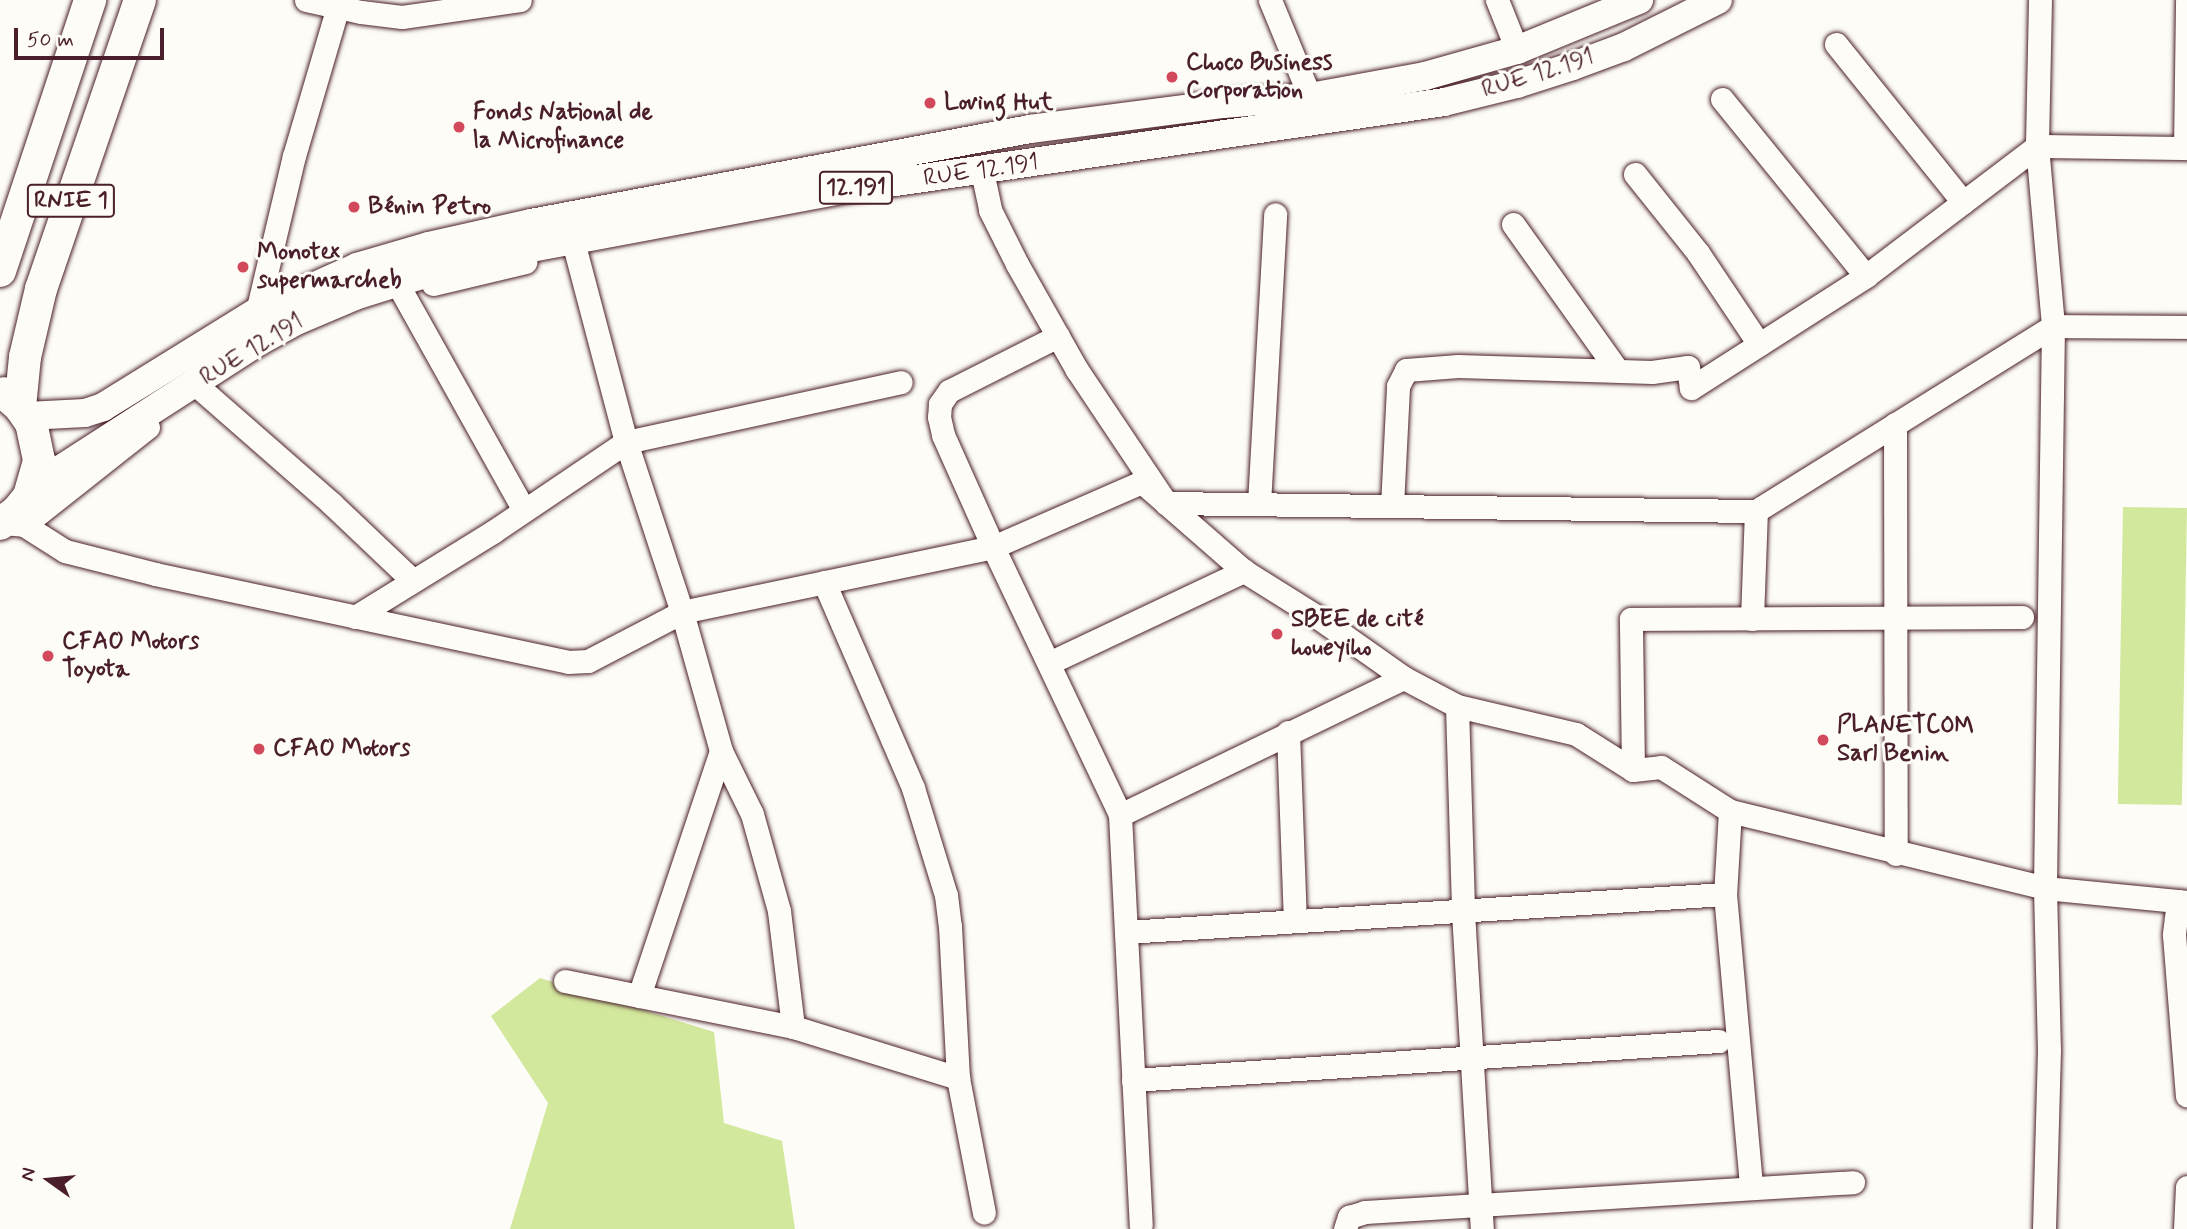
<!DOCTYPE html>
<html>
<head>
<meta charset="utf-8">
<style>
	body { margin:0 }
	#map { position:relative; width:2187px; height:1229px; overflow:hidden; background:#fdfcf7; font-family:Mynerve,sans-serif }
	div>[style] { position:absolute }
	.green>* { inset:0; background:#d2e89c; transform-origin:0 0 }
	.roads { filter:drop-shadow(0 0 2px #4a1f2b) drop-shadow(0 0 2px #4a1f2b) }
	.minor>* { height:23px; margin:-11.5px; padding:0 11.5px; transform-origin:11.5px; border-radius:11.5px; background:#fdfcf7 }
	.major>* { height:28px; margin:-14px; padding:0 14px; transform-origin:14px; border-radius:14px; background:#fdfcf7 }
	.highway>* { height:32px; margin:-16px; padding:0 16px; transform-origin:16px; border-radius:16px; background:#fdfcf7 }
	.dots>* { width:19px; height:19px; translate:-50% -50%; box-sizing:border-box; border:4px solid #fdfcf7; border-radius:50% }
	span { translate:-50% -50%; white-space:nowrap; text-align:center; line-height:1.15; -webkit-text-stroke:6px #fdfcf7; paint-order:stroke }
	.shield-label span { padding:2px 5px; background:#fdfcf7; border:2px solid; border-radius:5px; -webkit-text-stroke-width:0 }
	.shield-label { font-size:23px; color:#4a1f2b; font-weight:700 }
	.poi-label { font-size:24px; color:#4a1f2b; font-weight:700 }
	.left { translate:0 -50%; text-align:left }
	.street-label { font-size:24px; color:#4a1f2b }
	.north { position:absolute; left:14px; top:1145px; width:70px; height:70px; -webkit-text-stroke:5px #fdfcf7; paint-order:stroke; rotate:285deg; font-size:19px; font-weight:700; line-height:28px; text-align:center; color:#4a1f2b }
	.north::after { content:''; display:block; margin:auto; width:24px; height:32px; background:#4a1f2b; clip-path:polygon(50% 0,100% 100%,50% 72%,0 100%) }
	.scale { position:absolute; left:14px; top:28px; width:150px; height:32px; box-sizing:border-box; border:4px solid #4a1f2b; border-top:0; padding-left:9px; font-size:21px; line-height:24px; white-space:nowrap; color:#4a1f2b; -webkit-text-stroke:5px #fdfcf7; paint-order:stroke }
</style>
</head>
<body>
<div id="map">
	<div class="green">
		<i style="left:2123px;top:507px;width:64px;height:297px;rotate:1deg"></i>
		<i style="clip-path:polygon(540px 978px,714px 1032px,724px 1123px,782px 1141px,795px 1229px,510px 1229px,548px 1103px,491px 1016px)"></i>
	</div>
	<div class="roads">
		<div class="minor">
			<i style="left:306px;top:0;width:56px;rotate:12.3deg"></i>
			<i style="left:361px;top:12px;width:41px;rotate:7deg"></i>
			<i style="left:402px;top:17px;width:119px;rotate:-8.2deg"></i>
			<i style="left:1270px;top:0;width:105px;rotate:67.6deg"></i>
			<i style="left:1497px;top:0;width:54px;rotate:68.2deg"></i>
			<i style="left:2040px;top:0;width:146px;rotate:91.2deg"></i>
			<i style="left:2037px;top:146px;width:181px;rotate:84.9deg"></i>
			<i style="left:2053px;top:326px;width:562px;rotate:90.82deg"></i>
			<i style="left:2045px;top:888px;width:162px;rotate:88.6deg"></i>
			<i style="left:2049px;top:1050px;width:179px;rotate:91.6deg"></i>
			<i style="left:1836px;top:44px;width:203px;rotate:51.2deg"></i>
			<i style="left:1722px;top:99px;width:228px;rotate:50.9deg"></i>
			<i style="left:2185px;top:148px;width:148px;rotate:-89.2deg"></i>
			<i style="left:982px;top:171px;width:40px;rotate:78deg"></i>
			<i style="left:990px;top:210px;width:60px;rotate:63.4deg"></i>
			<i style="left:1017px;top:264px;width:122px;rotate:60.5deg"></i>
			<i style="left:1077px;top:370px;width:160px;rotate:56.2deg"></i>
			<i style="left:1166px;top:503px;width:103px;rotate:41.1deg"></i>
			<i style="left:1244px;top:571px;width:89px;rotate:32.1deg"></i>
			<i style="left:1319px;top:618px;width:104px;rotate:35.2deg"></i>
			<i style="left:1404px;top:678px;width:60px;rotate:27.8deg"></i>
			<i style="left:1457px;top:706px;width:122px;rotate:13.2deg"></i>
			<i style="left:1576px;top:734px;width:67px;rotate:32.3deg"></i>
			<i style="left:1633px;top:770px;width:28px;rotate:-6deg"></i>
			<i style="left:1661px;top:767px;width:82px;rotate:32.5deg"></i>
			<i style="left:1730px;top:811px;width:324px;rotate:13.7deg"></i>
			<i style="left:2045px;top:888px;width:143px;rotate:5.6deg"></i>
			<i style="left:1635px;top:174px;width:101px;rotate:51.4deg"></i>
			<i style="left:1698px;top:253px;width:110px;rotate:56.2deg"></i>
			<i style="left:1513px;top:224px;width:179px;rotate:54.5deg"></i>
			<i style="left:575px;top:249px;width:200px;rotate:75.2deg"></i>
			<i style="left:626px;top:442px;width:179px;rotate:71.8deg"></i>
			<i style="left:682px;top:612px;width:144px;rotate:74.3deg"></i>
			<i style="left:721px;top:751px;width:70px;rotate:63.8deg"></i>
			<i style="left:752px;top:814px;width:101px;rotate:74.4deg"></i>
			<i style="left:779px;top:911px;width:117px;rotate:83.1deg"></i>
			<i style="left:433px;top:284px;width:95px;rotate:-13.4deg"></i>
			<i style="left:402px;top:292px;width:250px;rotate:60.8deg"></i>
			<i style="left:257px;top:312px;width:160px;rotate:-76.7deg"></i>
			<i style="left:294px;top:156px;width:163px;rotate:-73.6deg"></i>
			<i style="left:1058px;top:336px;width:122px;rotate:153.2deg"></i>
			<i style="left:949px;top:391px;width:16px;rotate:125deg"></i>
			<i style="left:940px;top:404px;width:13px;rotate:94deg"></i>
			<i style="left:939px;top:417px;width:18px;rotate:77deg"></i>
			<i style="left:943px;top:435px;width:123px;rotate:65.9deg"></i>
			<i style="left:993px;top:547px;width:297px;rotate:64.6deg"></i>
			<i style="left:1120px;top:815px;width:410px;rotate:87.1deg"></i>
			<i style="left:203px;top:391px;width:171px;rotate:41.2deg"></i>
			<i style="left:332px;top:504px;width:110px;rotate:43.5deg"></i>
			<i style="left:1895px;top:424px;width:430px;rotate:89.9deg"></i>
			<i style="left:1259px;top:504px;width:290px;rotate:-86.8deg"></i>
			<i style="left:1392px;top:506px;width:120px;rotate:-87.1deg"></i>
			<i style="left:1398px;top:386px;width:18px;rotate:-63deg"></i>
			<i style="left:1406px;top:370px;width:52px;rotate:-4.4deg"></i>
			<i style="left:1458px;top:366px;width:194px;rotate:1.8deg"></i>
			<i style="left:1652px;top:372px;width:36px;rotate:-8deg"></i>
			<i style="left:1688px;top:367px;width:21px;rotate:82deg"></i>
			<i style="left:1691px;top:388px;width:208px;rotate:-32.6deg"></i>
			<i style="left:1866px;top:276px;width:215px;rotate:-37.2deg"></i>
			<i style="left:2037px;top:146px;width:150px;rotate:0.8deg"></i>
			<i style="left:2px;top:523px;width:22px;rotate:5deg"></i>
			<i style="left:24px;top:525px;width:49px;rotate:32.4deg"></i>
			<i style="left:65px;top:551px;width:93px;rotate:14.3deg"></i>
			<i style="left:155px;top:574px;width:422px;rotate:12deg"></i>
			<i style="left:568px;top:662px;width:20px;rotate:-3deg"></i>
			<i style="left:588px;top:661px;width:106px;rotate:-27.5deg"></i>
			<i style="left:682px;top:612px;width:318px;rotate:-11.8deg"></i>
			<i style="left:993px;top:547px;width:163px;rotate:-23.6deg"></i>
			<i style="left:1142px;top:482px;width:32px;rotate:41deg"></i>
			<i style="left:1166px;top:503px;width:590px;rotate:0.78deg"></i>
			<i style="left:1756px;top:511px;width:350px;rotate:-31.9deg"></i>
			<i style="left:2053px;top:326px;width:134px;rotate:0.4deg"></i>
			<i style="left:24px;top:525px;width:158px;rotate:-38.3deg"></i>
			<i style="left:824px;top:582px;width:224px;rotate:66.6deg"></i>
			<i style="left:913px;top:788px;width:112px;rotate:72.9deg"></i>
			<i style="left:946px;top:895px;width:31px;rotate:83deg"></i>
			<i style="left:950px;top:926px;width:152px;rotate:87deg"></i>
			<i style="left:958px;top:1078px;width:137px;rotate:79.1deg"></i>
			<i style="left:355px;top:617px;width:163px;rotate:-31.7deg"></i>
			<i style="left:494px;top:531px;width:159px;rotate:-34deg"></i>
			<i style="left:626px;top:442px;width:281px;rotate:-12.3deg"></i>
			<i style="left:1752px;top:619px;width:108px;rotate:-87.9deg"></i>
			<i style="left:1049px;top:663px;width:216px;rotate:-25.3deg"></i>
			<i style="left:1457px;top:706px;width:206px;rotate:88.3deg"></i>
			<i style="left:1463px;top:912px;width:318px;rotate:86.6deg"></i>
			<i style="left:1288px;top:732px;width:189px;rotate:87.9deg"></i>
			<i style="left:1633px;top:770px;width:151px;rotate:-90.8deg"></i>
			<i style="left:1631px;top:619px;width:391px;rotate:-0.3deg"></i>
			<i style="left:1730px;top:811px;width:83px;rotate:93.4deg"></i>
			<i style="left:1725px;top:894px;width:295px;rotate:84.9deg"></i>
			<i style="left:1120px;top:815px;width:315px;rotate:-25.8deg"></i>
			<i style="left:2178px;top:901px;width:34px;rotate:97deg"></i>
			<i style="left:2174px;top:935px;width:161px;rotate:85.4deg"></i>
			<i style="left:1126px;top:932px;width:600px;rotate:-3.63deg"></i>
			<i style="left:565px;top:981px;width:233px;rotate:11.4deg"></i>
			<i style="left:793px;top:1027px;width:173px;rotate:17.2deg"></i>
			<i style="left:639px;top:996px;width:258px;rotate:-71.5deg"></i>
			<i style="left:1133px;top:1080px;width:587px;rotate:-3.81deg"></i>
			<i style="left:1345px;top:1229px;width:13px;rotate:-72deg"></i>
			<i style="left:1349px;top:1217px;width:17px;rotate:-17deg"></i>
			<i style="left:1365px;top:1212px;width:489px;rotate:-3.5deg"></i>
			<i style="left:2185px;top:1229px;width:42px;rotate:-87.3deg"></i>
		</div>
		<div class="major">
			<i style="left:27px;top:416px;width:58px;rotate:-3deg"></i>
			<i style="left:85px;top:413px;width:19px;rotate:-18deg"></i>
			<i style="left:103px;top:407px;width:181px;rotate:-31.7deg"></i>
			<i style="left:257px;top:312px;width:110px;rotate:-24.2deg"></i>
			<i style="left:357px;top:267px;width:75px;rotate:-16.3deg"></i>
			<i style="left:429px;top:246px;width:105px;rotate:-12.7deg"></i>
			<i style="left:531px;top:223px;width:508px;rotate:-10.67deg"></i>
			<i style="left:1030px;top:129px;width:195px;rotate:-7.4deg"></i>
			<i style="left:1223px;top:104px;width:87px;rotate:-4.6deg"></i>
			<i style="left:1310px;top:97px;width:117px;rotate:-10.3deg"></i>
			<i style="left:1425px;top:76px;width:96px;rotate:-15.8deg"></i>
			<i style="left:1517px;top:50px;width:132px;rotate:-22.3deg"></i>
			<i style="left:33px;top:487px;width:268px;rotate:-32.8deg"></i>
			<i style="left:258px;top:342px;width:43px;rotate:-28.9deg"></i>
			<i style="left:296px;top:321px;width:64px;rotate:-23deg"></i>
			<i style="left:355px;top:296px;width:124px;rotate:-17.4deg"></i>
			<i style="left:473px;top:259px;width:381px;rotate:-10.6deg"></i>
			<i style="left:848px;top:189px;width:602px;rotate:-8.3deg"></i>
			<i style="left:1444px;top:102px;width:75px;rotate:-13.9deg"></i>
			<i style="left:1517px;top:84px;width:59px;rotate:-17.8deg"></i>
			<i style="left:1573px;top:66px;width:54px;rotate:-20.4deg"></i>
			<i style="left:1624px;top:47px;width:105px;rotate:-26.6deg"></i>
		</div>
		<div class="highway">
			<i style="left:0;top:271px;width:286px;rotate:-71.6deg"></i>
			<i style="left:20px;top:407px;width:50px;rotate:-84.3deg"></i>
			<i style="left:25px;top:357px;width:70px;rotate:-76.8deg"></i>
			<i style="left:41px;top:289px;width:305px;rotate:-71.1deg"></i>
			<i style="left:0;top:524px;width:21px;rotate:-37deg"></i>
			<i style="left:17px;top:511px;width:19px;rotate:-51deg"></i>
			<i style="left:29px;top:496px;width:37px;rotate:-74deg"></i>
			<i style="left:39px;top:460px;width:38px;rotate:-102deg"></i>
			<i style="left:31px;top:423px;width:19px;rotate:-125deg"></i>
			<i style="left:20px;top:407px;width:21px;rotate:-139deg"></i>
		</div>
	</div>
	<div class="dots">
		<i style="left:1172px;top:77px;background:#d1495b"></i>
		<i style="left:930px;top:103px;background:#d1495b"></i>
		<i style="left:459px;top:127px;background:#d1495b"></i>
		<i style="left:354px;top:207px;background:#d1495b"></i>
		<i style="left:243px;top:267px;background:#d1495b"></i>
		<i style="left:1277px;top:634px;background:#d1495b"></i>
		<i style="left:48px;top:656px;background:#d1495b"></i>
		<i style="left:1823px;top:740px;background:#d1495b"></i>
		<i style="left:259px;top:749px;background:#d1495b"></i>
	</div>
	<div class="shield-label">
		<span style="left:856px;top:188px">12.191</span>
		<span style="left:71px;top:201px">RNIE 1</span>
	</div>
	<div class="poi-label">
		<span class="left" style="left:1186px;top:77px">Choco Business<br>Corporation</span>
		<span class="left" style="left:944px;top:103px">Loving Hut</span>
		<span class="left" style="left:473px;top:127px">Fonds National de<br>la Microfinance</span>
		<span class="left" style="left:368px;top:207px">Bénin Petro</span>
		<span class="left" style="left:257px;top:267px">Monotex<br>supermarcheb</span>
		<span class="left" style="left:1291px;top:634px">SBEE de cité<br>houeyiho</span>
		<span class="left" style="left:62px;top:656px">CFAO Motors<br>Toyota</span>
		<span class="left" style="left:1837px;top:740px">PLANETCOM<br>Sarl Benin</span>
		<span class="left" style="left:273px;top:749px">CFAO Motors</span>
	</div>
	<div class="street-label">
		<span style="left:1538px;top:74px;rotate:-17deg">RUE 12.191</span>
		<span style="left:981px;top:171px;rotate:-8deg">RUE 12.191</span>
		<span style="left:252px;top:350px;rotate:-31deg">RUE 12.191</span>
	</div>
	<div class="north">N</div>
	<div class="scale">50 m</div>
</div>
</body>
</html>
